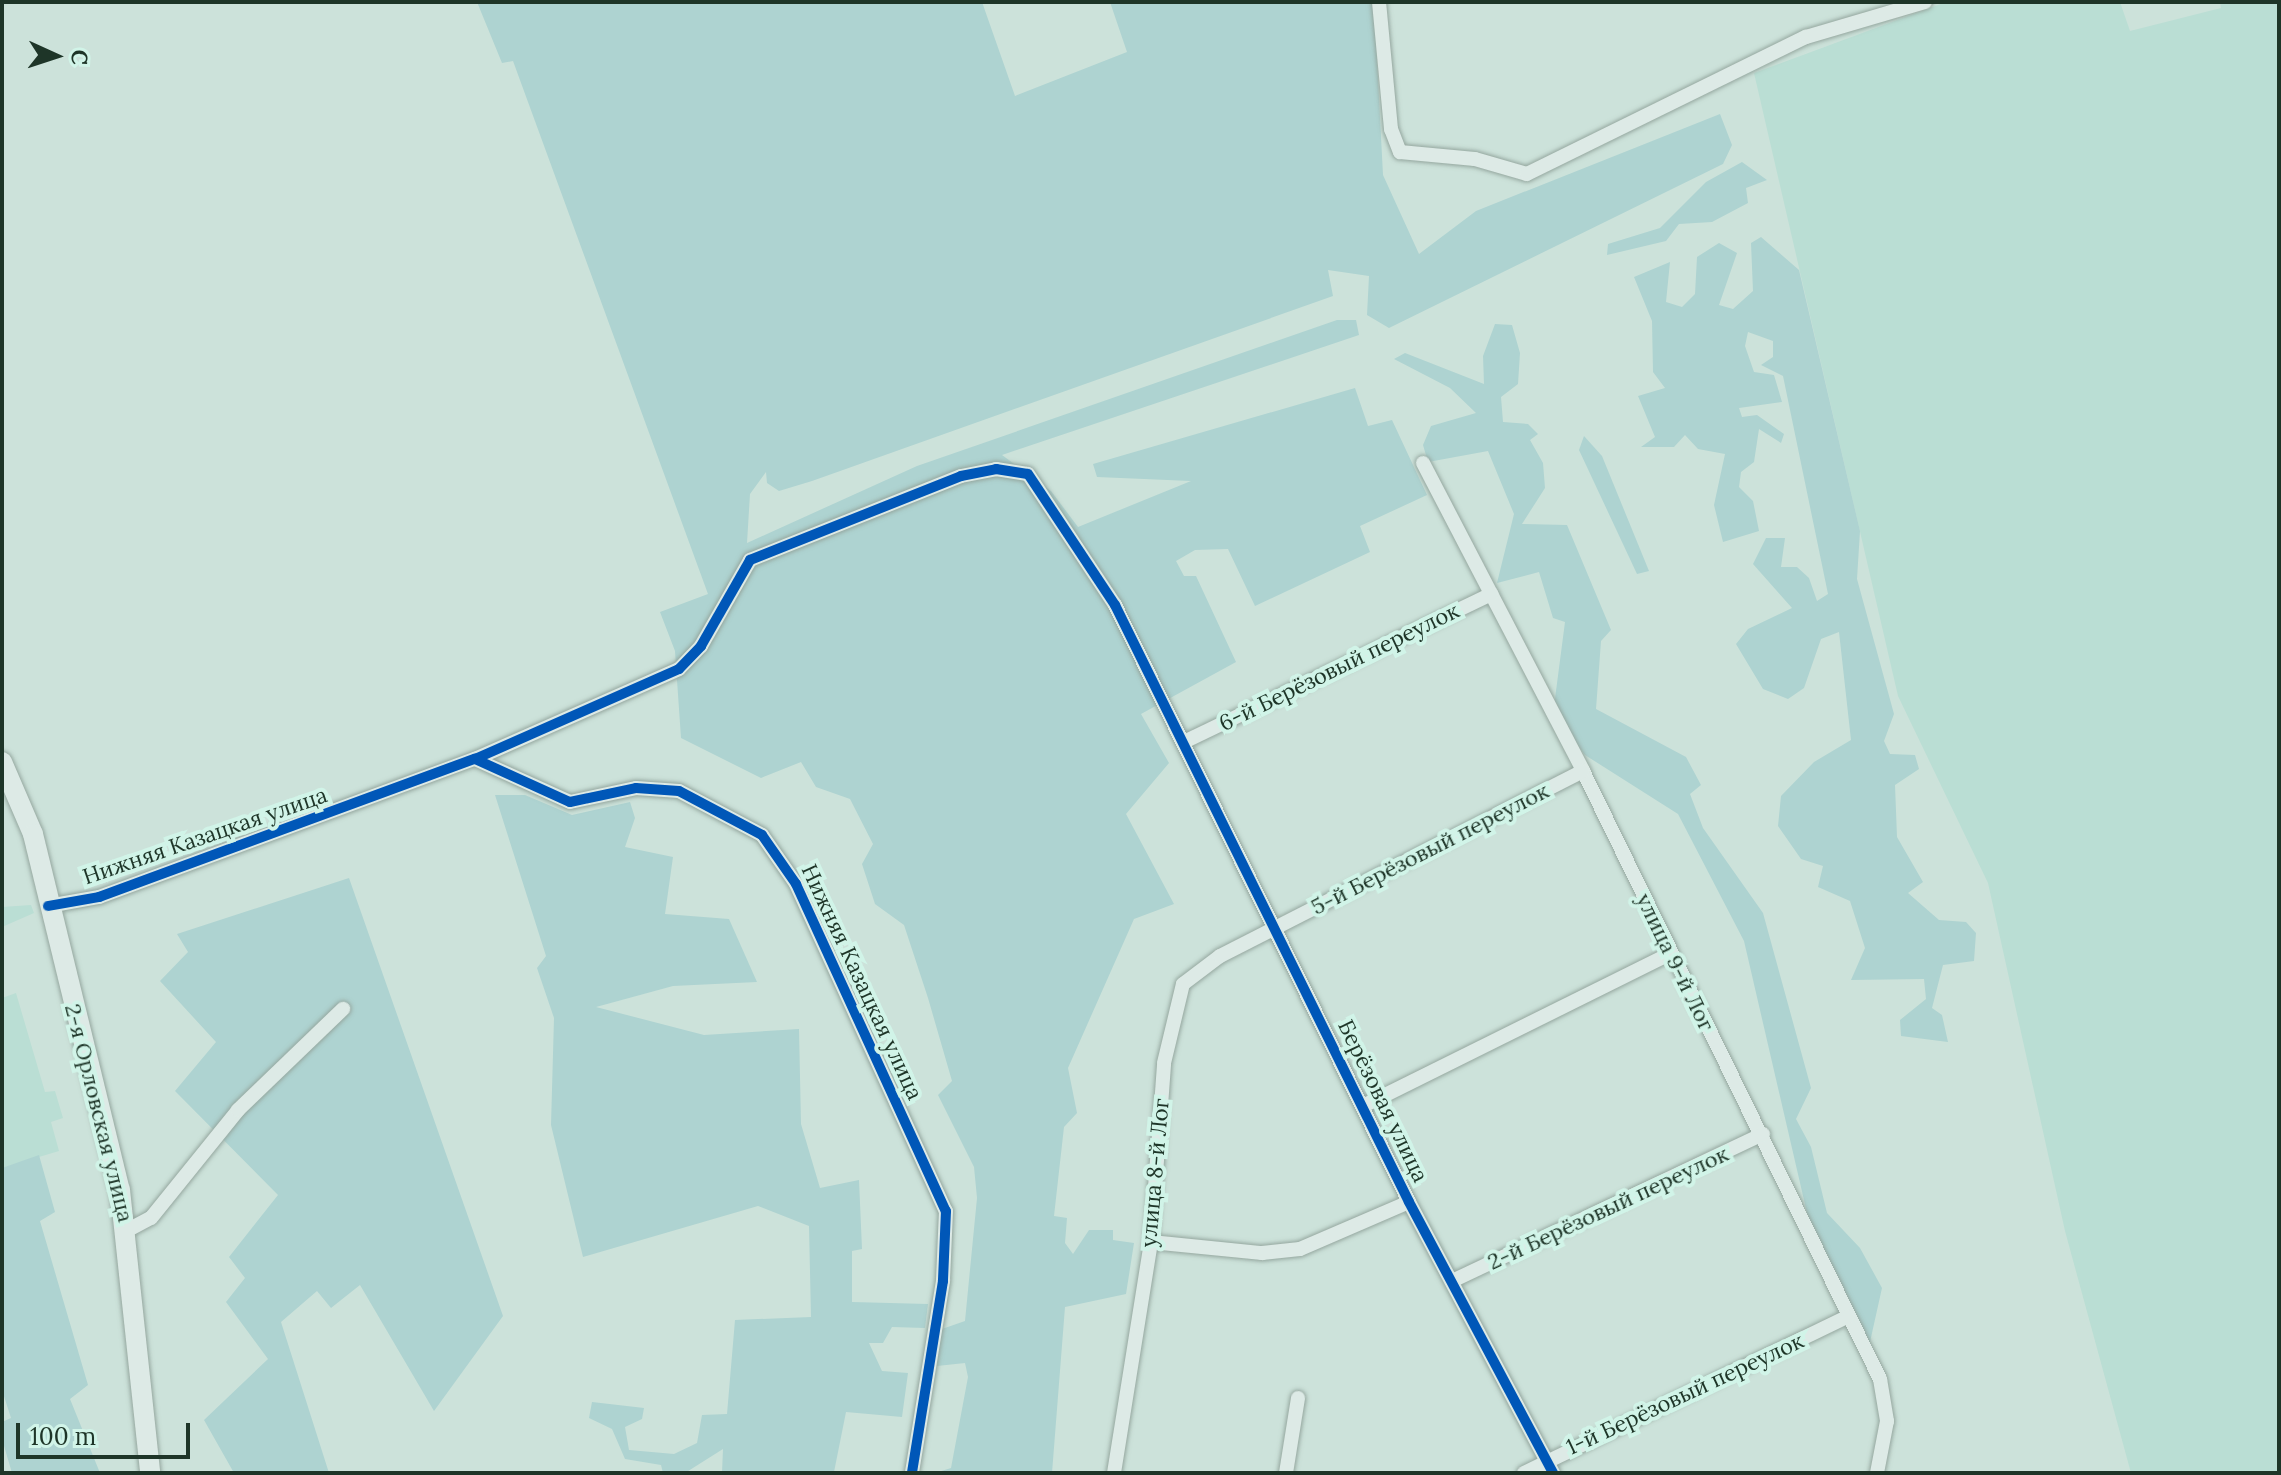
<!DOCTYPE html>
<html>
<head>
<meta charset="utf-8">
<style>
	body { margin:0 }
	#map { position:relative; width:2281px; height:1475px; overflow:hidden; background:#cce2da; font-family:Lora,serif }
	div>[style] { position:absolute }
	.farmland>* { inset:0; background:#baded4 }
	.green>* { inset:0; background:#aed3d1 }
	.roads { filter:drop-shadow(0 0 2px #95a79f) drop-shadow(0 0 2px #95a79f) }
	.street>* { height:14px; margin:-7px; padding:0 7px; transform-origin:7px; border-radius:7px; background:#ddeae6 }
	.secondary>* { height:20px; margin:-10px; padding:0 10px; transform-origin:10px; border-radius:10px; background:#ddeae6 }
	.cycleway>* { height:10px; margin:-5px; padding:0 5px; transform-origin:5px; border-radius:5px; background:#0057b8 }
	span { translate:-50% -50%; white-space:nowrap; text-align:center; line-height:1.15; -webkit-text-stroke:8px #d1f4e8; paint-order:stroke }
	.street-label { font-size:22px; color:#1e3528 }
	.frame { position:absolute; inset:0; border:4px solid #1e3528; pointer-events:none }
	.north { position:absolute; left:16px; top:16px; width:80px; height:80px; -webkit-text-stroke:6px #d1f4e8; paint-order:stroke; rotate:93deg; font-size:22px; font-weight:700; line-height:32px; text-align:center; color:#1e3528 }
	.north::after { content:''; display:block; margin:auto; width:28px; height:36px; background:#1e3528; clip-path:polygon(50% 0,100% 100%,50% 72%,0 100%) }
	.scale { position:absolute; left:16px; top:1423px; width:174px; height:36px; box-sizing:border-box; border:4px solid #1e3528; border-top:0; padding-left:10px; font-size:24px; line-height:28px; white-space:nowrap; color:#1e3528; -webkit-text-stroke:6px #d1f4e8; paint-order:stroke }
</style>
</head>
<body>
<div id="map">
	<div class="farmland">
		<i style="clip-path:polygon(1946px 2px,2120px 2px,2130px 31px,2221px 8px,2220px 2px,2279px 2px,2279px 1473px,2131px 1473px,2065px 1231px,1988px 883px,1898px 696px,1754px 73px)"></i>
		<i style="clip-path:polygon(31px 905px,34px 913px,2px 927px,2px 907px)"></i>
		<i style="clip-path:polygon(16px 993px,45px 1092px,55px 1091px,63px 1118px,51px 1122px,59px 1151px,2px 1168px,2px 998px)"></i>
	</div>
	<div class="green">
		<i style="clip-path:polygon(477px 2px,982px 2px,1015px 96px,1127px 52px,1110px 2px,1374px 2px,1383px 175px,1419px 254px,1476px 211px,1720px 114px,1732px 145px,1723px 164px,1389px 328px,1367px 315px,1369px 276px,1328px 270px,1333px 296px,812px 481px,779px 491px,767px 483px,766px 472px,750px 494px,747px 543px,917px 466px,1337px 320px,1356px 320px,1359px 335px,1002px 455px,1051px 491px,1078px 527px,1191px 481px,1097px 477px,1093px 464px,1355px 388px,1368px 426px,1392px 420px,1427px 495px,1360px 526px,1370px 552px,1255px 606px,1228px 549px,1195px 550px,1176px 561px,1184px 576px,1196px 576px,1236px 662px,1141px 714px,1169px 763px,1126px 814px,1174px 904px,1134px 919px,1068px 1068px,1077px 1113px,1064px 1127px,1054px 1216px,1067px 1218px,1065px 1243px,1073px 1254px,1089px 1230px,1113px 1230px,1113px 1240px,1134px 1243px,1126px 1294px,1065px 1307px,1052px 1473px,935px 1473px,951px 1468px,968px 1377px,965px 1363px,937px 1366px,942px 1329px,965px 1321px,977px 1198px,974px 1167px,938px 1095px,952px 1081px,928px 998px,904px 925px,875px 904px,862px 864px,873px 844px,850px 799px,816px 787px,801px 762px,761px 778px,681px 738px,675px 651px,660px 612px,708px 594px,513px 61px,502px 63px)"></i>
		<i style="clip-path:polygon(1742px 162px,1767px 180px,1746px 188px,1748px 203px,1712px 222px,1679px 224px,1666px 241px,1607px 255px,1608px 244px,1660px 228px,1706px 182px)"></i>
		<i style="clip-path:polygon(1761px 237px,1799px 270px,1860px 531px,1857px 579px,1894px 714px,1884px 741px,1890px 754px,1915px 755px,1919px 769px,1895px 785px,1897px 837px,1923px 882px,1908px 893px,1939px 920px,1966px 922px,1976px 933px,1974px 961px,1943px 965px,1932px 1008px,1942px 1015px,1948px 1042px,1901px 1036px,1900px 1020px,1926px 999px,1924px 979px,1851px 980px,1865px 948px,1850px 901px,1818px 887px,1823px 866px,1801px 859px,1778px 826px,1781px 796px,1814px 762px,1851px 740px,1839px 632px,1821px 639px,1804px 688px,1788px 699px,1763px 689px,1736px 644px,1748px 629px,1792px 608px,1753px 564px,1766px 538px,1785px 538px,1781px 567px,1797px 567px,1809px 578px,1817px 601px,1828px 594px,1783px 376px,1761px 365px,1773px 357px,1773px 341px,1748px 332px,1745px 346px,1754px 372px,1774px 375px,1782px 402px,1739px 408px,1742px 417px,1757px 415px,1784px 434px,1781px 443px,1759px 429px,1754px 462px,1741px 472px,1739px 487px,1753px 501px,1759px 531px,1723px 542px,1714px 505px,1725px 454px,1698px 449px,1685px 435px,1674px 447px,1641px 447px,1655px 437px,1638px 396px,1665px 388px,1653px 372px,1652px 321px,1634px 277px,1670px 262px,1666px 302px,1682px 307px,1695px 294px,1697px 257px,1719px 243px,1737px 253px,1719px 305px,1733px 309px,1753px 291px,1751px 243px)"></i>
		<i style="clip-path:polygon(1495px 324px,1512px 325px,1520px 353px,1518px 384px,1501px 397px,1503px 422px,1528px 424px,1538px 434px,1530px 440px,1543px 463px,1545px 488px,1522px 524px,1567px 525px,1611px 630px,1601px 641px,1596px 709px,1686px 757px,1701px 785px,1690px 794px,1703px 828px,1763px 913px,1811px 1088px,1796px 1119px,1811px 1147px,1827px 1213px,1860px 1248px,1882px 1288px,1868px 1351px,1810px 1226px,1744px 941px,1678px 814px,1585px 755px,1553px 714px,1565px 622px,1553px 618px,1539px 572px,1497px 583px,1514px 514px,1488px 451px,1428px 462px,1423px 445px,1431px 426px,1476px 413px,1450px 388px,1394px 359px,1405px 353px,1484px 384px,1483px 356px)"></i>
		<i style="clip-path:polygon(1584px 436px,1602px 456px,1649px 571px,1637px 574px,1579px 450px)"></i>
		<i style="clip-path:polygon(525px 795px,572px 815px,630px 802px,635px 818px,625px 847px,673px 857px,665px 914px,729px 919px,757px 982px,673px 986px,596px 1007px,704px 1035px,799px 1029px,801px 1124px,820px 1188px,859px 1180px,862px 1249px,852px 1251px,852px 1302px,928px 1304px,925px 1328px,892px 1327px,883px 1343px,869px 1343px,882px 1371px,908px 1373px,902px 1417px,846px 1412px,834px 1472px,722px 1473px,723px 1449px,685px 1473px,663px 1473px,661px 1465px,625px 1459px,612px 1429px,589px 1418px,592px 1402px,644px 1408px,642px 1419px,625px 1427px,629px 1450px,674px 1454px,697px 1443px,702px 1415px,727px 1414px,735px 1320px,811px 1317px,809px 1226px,758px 1206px,583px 1257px,551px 1125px,554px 1018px,537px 968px,546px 956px,495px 795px)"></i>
		<i style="clip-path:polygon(349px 878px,503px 1316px,434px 1411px,360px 1285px,331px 1308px,317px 1291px,281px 1322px,329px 1473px,234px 1473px,204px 1420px,268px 1359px,226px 1302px,245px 1278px,229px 1257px,278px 1195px,175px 1091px,216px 1042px,160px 981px,188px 952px,177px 934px)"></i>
		<i style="clip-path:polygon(39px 1155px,55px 1212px,40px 1221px,88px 1385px,70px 1399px,100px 1473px,12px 1473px,2px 1439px,2px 1422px,11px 1418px,2px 1390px,2px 1168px)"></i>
	</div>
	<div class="roads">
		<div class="street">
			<i style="left:1379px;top:2px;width:128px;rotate:84.6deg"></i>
			<i style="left:1391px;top:129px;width:25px;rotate:69deg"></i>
			<i style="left:1400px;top:152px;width:75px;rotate:5.3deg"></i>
			<i style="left:1475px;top:159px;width:54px;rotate:16.1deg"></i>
			<i style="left:1527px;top:174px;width:311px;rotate:-26.2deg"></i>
			<i style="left:1806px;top:37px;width:124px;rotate:-16.4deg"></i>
			<i style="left:1423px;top:463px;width:347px;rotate:62.5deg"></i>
			<i style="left:1583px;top:771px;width:677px;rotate:63.97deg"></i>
			<i style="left:1880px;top:1379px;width:43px;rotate:80.5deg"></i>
			<i style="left:1887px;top:1421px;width:53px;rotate:100.9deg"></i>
			<i style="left:1186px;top:741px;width:339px;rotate:-25.7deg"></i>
			<i style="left:475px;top:759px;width:223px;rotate:-23.8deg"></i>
			<i style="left:679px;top:669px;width:32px;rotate:-46deg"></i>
			<i style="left:701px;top:646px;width:99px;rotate:-60.3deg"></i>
			<i style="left:750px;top:560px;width:227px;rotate:-21.7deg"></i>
			<i style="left:961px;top:476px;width:36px;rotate:-11deg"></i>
			<i style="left:996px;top:469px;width:32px;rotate:9deg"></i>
			<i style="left:1028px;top:474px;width:157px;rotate:56.4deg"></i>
			<i style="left:1115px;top:605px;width:665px;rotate:63.78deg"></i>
			<i style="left:1409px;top:1202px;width:307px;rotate:62deg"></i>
			<i style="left:48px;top:906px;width:52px;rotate:-10deg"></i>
			<i style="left:99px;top:897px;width:401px;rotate:-20.2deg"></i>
			<i style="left:475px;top:759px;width:104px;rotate:24.4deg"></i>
			<i style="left:570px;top:802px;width:67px;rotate:-12deg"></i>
			<i style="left:636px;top:788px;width:43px;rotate:4deg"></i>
			<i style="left:679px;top:791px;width:94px;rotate:27.9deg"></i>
			<i style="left:762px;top:835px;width:60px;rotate:55.2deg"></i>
			<i style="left:796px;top:884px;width:360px;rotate:65.4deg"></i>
			<i style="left:946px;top:1211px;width:70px;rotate:92.5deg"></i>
			<i style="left:943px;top:1281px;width:194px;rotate:99.2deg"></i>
			<i style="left:1365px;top:1105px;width:339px;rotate:-26.4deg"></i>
			<i style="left:128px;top:1230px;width:26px;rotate:-28deg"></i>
			<i style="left:151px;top:1218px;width:139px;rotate:-51.1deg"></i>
			<i style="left:238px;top:1110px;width:146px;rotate:-43.9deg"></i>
			<i style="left:1151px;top:1242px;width:112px;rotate:5.7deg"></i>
			<i style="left:1262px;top:1253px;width:38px;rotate:-6deg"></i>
			<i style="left:1300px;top:1249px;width:119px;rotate:-23.3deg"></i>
			<i style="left:1452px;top:1281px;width:344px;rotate:-25.3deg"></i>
			<i style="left:1114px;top:1473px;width:234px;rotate:-80.9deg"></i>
			<i style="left:1151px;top:1242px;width:179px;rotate:-85.8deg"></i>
			<i style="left:1164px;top:1063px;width:81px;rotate:-76.5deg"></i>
			<i style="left:1183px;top:984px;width:46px;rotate:-37.1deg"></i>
			<i style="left:1220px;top:956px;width:407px;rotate:-27deg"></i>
			<i style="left:1286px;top:1473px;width:76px;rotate:-80.9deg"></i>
			<i style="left:1524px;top:1473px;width:359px;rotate:-25.8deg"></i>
		</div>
		<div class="secondary">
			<i style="left:2px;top:762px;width:78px;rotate:66.7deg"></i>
			<i style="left:33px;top:834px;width:366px;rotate:76.3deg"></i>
			<i style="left:120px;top:1190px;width:285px;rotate:83.9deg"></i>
		</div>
	</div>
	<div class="cycleway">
		<i style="left:475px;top:759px;width:223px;rotate:-23.8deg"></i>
		<i style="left:679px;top:669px;width:32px;rotate:-46deg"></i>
		<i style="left:701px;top:646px;width:99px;rotate:-60.3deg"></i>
		<i style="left:750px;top:560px;width:227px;rotate:-21.7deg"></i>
		<i style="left:961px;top:476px;width:36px;rotate:-11deg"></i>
		<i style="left:996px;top:469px;width:32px;rotate:9deg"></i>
		<i style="left:1028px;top:474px;width:157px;rotate:56.4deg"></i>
		<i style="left:1115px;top:605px;width:665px;rotate:63.78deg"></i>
		<i style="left:1409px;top:1202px;width:307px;rotate:62deg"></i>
		<i style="left:48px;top:906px;width:52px;rotate:-10deg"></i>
		<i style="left:99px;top:897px;width:401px;rotate:-20.2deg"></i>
		<i style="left:475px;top:759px;width:104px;rotate:24.4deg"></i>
		<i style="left:570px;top:802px;width:67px;rotate:-12deg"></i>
		<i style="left:636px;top:788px;width:43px;rotate:4deg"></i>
		<i style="left:679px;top:791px;width:94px;rotate:27.9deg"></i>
		<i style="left:762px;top:835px;width:60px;rotate:55.2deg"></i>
		<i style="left:796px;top:884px;width:360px;rotate:65.4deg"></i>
		<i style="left:946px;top:1211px;width:70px;rotate:92.5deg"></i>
		<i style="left:943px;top:1281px;width:194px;rotate:99.2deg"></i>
	</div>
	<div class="street-label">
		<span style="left:1339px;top:667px;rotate:-26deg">6-й Берёзовый переулок</span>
		<span style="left:205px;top:836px;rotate:-19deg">Нижняя Казацкая улица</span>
		<span style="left:1430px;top:849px;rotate:-27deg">5-й Берёзовый переулок</span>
		<span style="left:1675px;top:962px;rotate:64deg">улица 9-й Лог</span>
		<span style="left:862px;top:982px;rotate:65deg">Нижняя Казацкая улица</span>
		<span style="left:1383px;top:1101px;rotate:64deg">Берёзовая улица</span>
		<span style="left:99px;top:1113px;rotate:76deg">2-я Орловская улица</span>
		<span style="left:1155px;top:1173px;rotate:-85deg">улица 8-й Лог</span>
		<span style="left:1608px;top:1208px;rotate:-25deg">2-й Берёзовый переулок</span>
		<span style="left:1685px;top:1394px;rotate:-25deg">1-й Берёзовый переулок</span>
	</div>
	<div class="frame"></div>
	<div class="north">С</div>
	<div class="scale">100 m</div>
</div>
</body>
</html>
